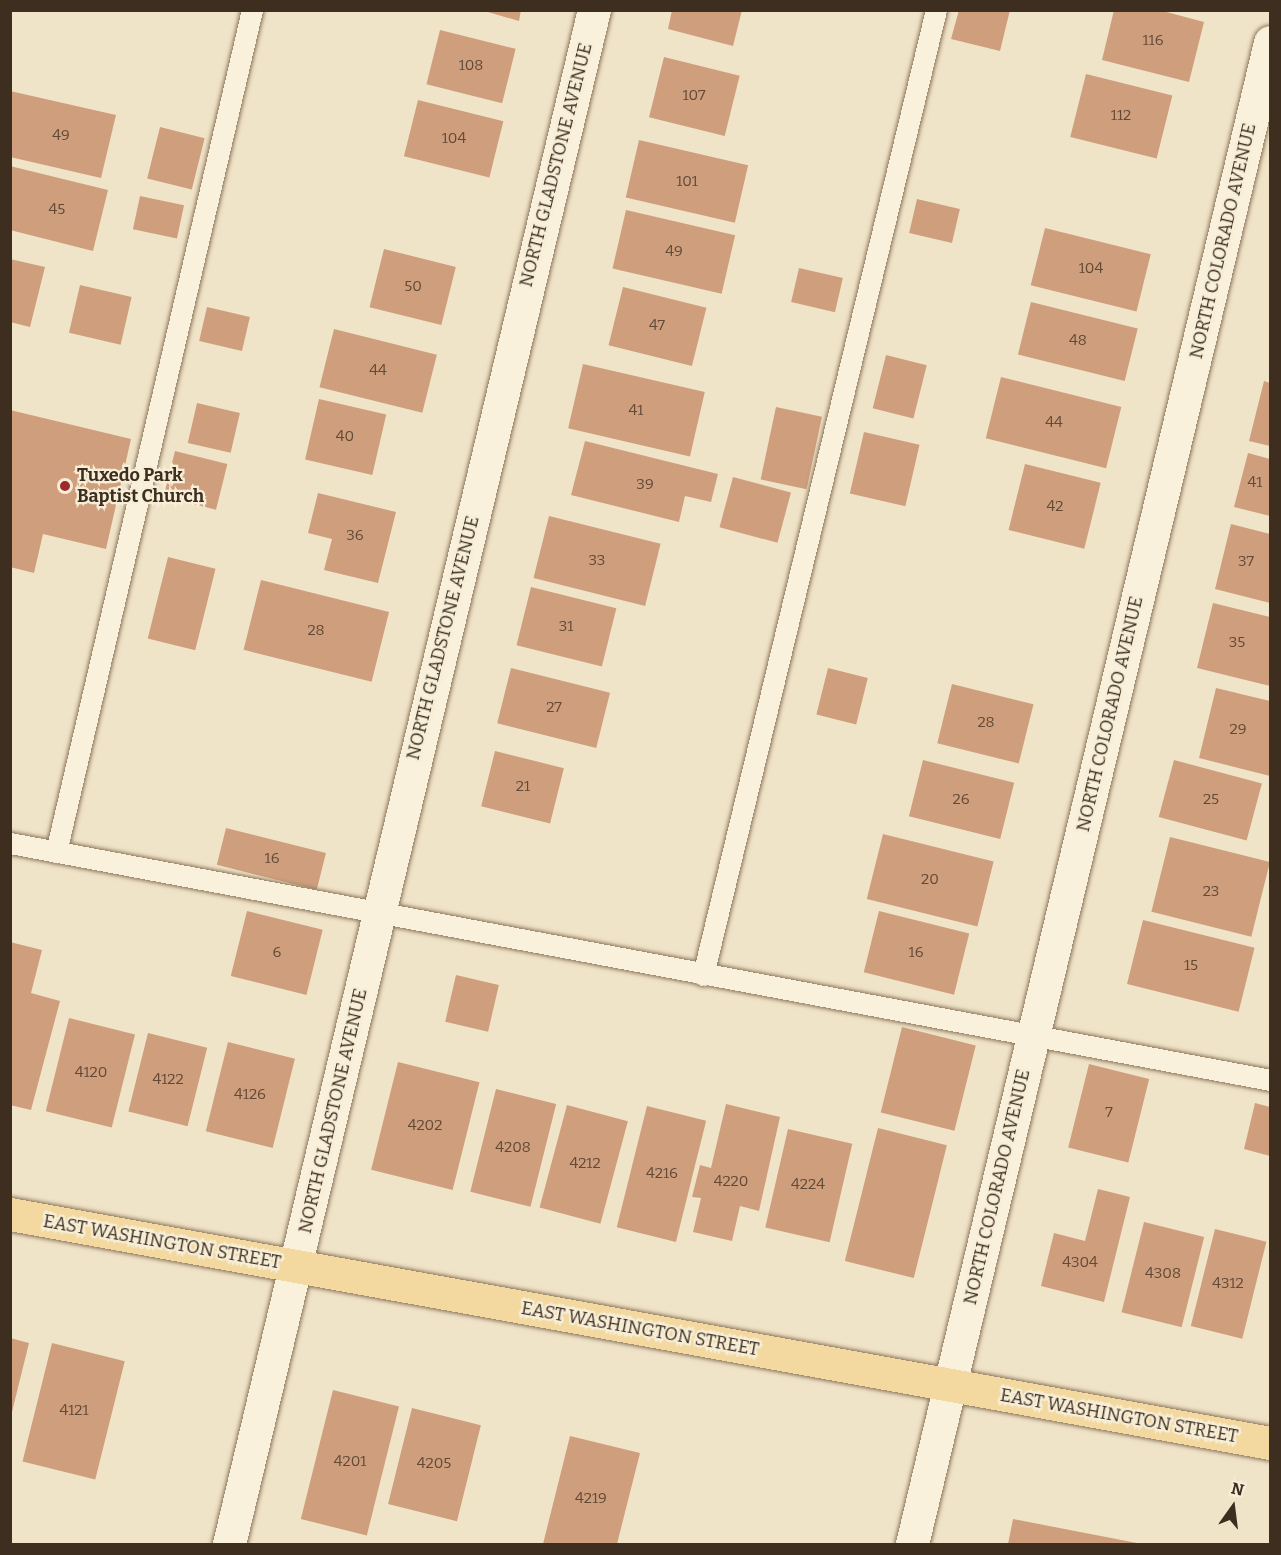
<!DOCTYPE html>
<html>
<head>
<meta charset="utf-8">
<style>
	body { margin:0 }
	#map { position:relative; width:1281px; height:1555px; overflow:hidden; background:#f0e4c8; font-family:Bitter,serif }
	div>[style] { position:absolute }
	.building>* { inset:0; background:#cf9f7d; transform-origin:0 0 }
	.roads { filter:drop-shadow(0 0 2px #8d765c) drop-shadow(0 0 2px #8d765c) }
	.lane>* { height:21px; margin:-10.5px; padding:0 10.5px; transform-origin:10.5px; border-radius:10.5px; background:#faf1dc }
	.street>* { height:33px; margin:-16.5px; padding:0 16.5px; transform-origin:16.5px; border-radius:16.5px; background:#faf1dc }
	.primary>* { height:33px; margin:-16.5px; padding:0 16.5px; transform-origin:16.5px; border-radius:16.5px; background:#f3d9a0 }
	.dots>* { width:16px; height:16px; translate:-50% -50%; box-sizing:border-box; border:3px solid #f7eed8; border-radius:50% }
	span { translate:-50% -50%; white-space:nowrap; text-align:center; line-height:1.15; -webkit-text-stroke:4.5px #f7eed8; paint-order:stroke }
	.number-label { font-size:15px; color:#624a37 }
	.number-label span { -webkit-text-stroke-width:0 }
	.street-label { font-size:18px; color:#3d2e20 }
	.poi-label { font-size:18px; color:#3d2e20; font-weight:700 }
	.left { translate:0 -50%; text-align:left }
	.frame { position:absolute; inset:0; border:12px solid #3d2e20; pointer-events:none }
	.north { position:absolute; left:1203px; top:1477px; width:60px; height:60px; -webkit-text-stroke:4px #f7eed8; paint-order:stroke; rotate:14deg; font-size:16px; font-weight:700; line-height:24px; text-align:center; color:#3d2e20 }
	.north::after { content:''; display:block; margin:auto; width:21px; height:27px; background:#3d2e20; clip-path:polygon(50% 0,100% 100%,50% 72%,0 100%) }
</style>
</head>
<body>
<div id="map">
	<div class="building">
		<i style="clip-path:polygon(481px 10px,521px 10px,519px 21px)"></i>
		<i style="clip-path:polygon(672px 10px,742px 10px,733px 46px,668px 29px)"></i>
		<i style="clip-path:polygon(959px 10px,1010px 10px,1000px 51px,951px 39px)"></i>
		<i style="clip-path:polygon(1114px 10px,1159px 10px,1204px 22px,1189px 82px,1102px 60px)"></i>
		<i style="left:440px;top:30px;width:78px;height:56px;rotate:14deg"></i>
		<i style="left:664px;top:57px;width:78px;height:62px;rotate:14deg"></i>
		<i style="left:1086px;top:74px;width:89px;height:65px;rotate:14deg"></i>
		<i style="clip-path:polygon(10px 91px,116px 115px,101px 178px,10px 157px)"></i>
		<i style="left:418px;top:100px;width:88px;height:58px;rotate:14deg"></i>
		<i style="left:160px;top:127px;width:46px;height:53px;rotate:14deg"></i>
		<i style="left:639px;top:140px;width:112px;height:59px;rotate:13deg"></i>
		<i style="clip-path:polygon(10px 166px,108px 190px,93px 251px,10px 230px)"></i>
		<i style="left:140px;top:196px;width:45px;height:34px;rotate:12deg"></i>
		<i style="left:917px;top:199px;width:44px;height:35px;rotate:13deg"></i>
		<i style="left:626px;top:210px;width:112px;height:60px;rotate:13deg"></i>
		<i style="left:1045px;top:228px;width:109px;height:59px;rotate:14deg"></i>
		<i style="left:384px;top:249px;width:74px;height:60px;rotate:14deg"></i>
		<i style="clip-path:polygon(10px 259px,45px 267px,30px 327px,10px 322px)"></i>
		<i style="left:799px;top:268px;width:45px;height:35px;rotate:13deg"></i>
		<i style="left:80px;top:285px;width:53px;height:49px;rotate:13deg"></i>
		<i style="left:623px;top:287px;width:86px;height:60px;rotate:14deg"></i>
		<i style="left:1031px;top:302px;width:110px;height:54px;rotate:14deg"></i>
		<i style="left:207px;top:307px;width:44px;height:35px;rotate:13deg"></i>
		<i style="left:334px;top:329px;width:106px;height:60px;rotate:14deg"></i>
		<i style="left:886px;top:355px;width:42px;height:55px;rotate:14deg"></i>
		<i style="left:583px;top:364px;width:125px;height:66px;rotate:13deg"></i>
		<i style="left:1001px;top:377px;width:124px;height:63px;rotate:14deg"></i>
		<i style="clip-path:polygon(1264px 381px,1270px 383px,1270px 446px,1249px 441px)"></i>
		<i style="left:319px;top:399px;width:69px;height:62px;rotate:13deg"></i>
		<i style="left:197px;top:403px;width:44px;height:41px;rotate:13deg"></i>
		<i style="left:776px;top:407px;width:47px;height:74px;rotate:12deg"></i>
		<i style="clip-path:polygon(10px 410px,131px 439px,106px 549px,43px 534px,34px 573px,10px 567px)"></i>
		<i style="left:864px;top:432px;width:57px;height:63px;rotate:13deg"></i>
		<i style="clip-path:polygon(585px 441px,718px 474px,711px 502px,685px 496px,679px 522px,571px 495px)"></i>
		<i style="left:175px;top:451px;width:54px;height:47px;rotate:14deg"></i>
		<i style="clip-path:polygon(1248px 453px,1270px 459px,1270px 516px,1234px 507px)"></i>
		<i style="left:1025px;top:464px;width:78px;height:68px;rotate:14deg"></i>
		<i style="left:733px;top:477px;width:60px;height:52px;rotate:15deg"></i>
		<i style="clip-path:polygon(318px 493px,396px 512px,378px 583px,324px 570px,332px 539px,308px 533px)"></i>
		<i style="left:549px;top:516px;width:115px;height:64px;rotate:14deg"></i>
		<i style="clip-path:polygon(1231px 524px,1270px 534px,1270px 603px,1215px 589px)"></i>
		<i style="left:168px;top:557px;width:49px;height:84px;rotate:14deg"></i>
		<i style="left:261px;top:580px;width:132px;height:72px;rotate:14deg"></i>
		<i style="left:531px;top:587px;width:88px;height:60px;rotate:14deg"></i>
		<i style="clip-path:polygon(1213px 603px,1270px 617px,1270px 686px,1197px 668px)"></i>
		<i style="left:511px;top:668px;width:102px;height:57px;rotate:14deg"></i>
		<i style="left:828px;top:668px;width:41px;height:48px;rotate:14deg"></i>
		<i style="left:952px;top:684px;width:84px;height:61px;rotate:14deg"></i>
		<i style="clip-path:polygon(1216px 688px,1270px 701px,1270px 776px,1199px 758px)"></i>
		<i style="left:495px;top:751px;width:71px;height:57px;rotate:14deg"></i>
		<i style="left:923px;top:760px;width:94px;height:58px;rotate:14deg"></i>
		<i style="left:1174px;top:760px;width:91px;height:59px;rotate:15deg"></i>
		<i style="left:226px;top:828px;width:103px;height:38px;rotate:14deg"></i>
		<i style="left:883px;top:834px;width:114px;height:67px;rotate:14deg"></i>
		<i style="left:1170px;top:837px;width:103px;height:77px;rotate:14deg"></i>
		<i style="left:247px;top:911px;width:78px;height:67px;rotate:14deg"></i>
		<i style="left:879px;top:911px;width:93px;height:63px;rotate:14deg"></i>
		<i style="left:1143px;top:920px;width:115px;height:66px;rotate:14deg"></i>
		<i style="clip-path:polygon(10px 942px,42px 950px,31px 993px,60px 1001px,31px 1110px,10px 1105px)"></i>
		<i style="left:456px;top:975px;width:44px;height:48px;rotate:13deg"></i>
		<i style="left:69px;top:1018px;width:68px;height:96px;rotate:14deg"></i>
		<i style="left:902px;top:1027px;width:76px;height:88px;rotate:14deg"></i>
		<i style="left:148px;top:1033px;width:61px;height:81px;rotate:14deg"></i>
		<i style="left:228px;top:1042px;width:69px;height:92px;rotate:14deg"></i>
		<i style="left:398px;top:1062px;width:84px;height:111px;rotate:14deg"></i>
		<i style="left:1089px;top:1064px;width:62px;height:86px;rotate:14deg"></i>
		<i style="left:496px;top:1089px;width:62px;height:106px;rotate:14deg"></i>
		<i style="clip-path:polygon(1255px 1103px,1270px 1107px,1270px 1156px,1244px 1149px)"></i>
		<i style="clip-path:polygon(726px 1104px,780px 1117px,759px 1211px,740px 1206px,732px 1241px,693px 1232px,701px 1198px,692px 1197px,700px 1165px,711px 1168px)"></i>
		<i style="left:567px;top:1105px;width:63px;height:106px;rotate:15deg"></i>
		<i style="left:647px;top:1106px;width:61px;height:125px;rotate:14deg"></i>
		<i style="left:878px;top:1128px;width:71px;height:137px;rotate:14deg"></i>
		<i style="left:788px;top:1129px;width:66px;height:101px;rotate:13deg"></i>
		<i style="clip-path:polygon(1098px 1189px,1130px 1197px,1104px 1302px,1041px 1286px,1054px 1233px,1085px 1241px)"></i>
		<i style="left:1144px;top:1222px;width:62px;height:93px;rotate:14deg"></i>
		<i style="left:1215px;top:1229px;width:53px;height:100px;rotate:14deg"></i>
		<i style="clip-path:polygon(10px 1338px,29px 1343px,11px 1416px,10px 1415px)"></i>
		<i style="left:52px;top:1343px;width:75px;height:122px;rotate:14deg"></i>
		<i style="left:333px;top:1390px;width:68px;height:133px;rotate:14deg"></i>
		<i style="left:412px;top:1408px;width:71px;height:99px;rotate:14deg"></i>
		<i style="clip-path:polygon(570px 1436px,640px 1453px,617px 1544px,543px 1544px)"></i>
		<i style="clip-path:polygon(1013px 1519px,1137px 1543px,1137px 1544px,1008px 1544px)"></i>
	</div>
	<div class="roads">
		<div class="lane">
			<i style="left:10px;top:843px;width:1282px;rotate:10.65deg"></i>
			<i style="left:56px;top:852px;width:865px;rotate:-76.9deg"></i>
			<i style="left:703px;top:975px;width:993px;rotate:-76.43deg"></i>
		</div>
		<div class="street">
			<i style="left:229px;top:1544px;width:1577px;rotate:-76.62deg"></i>
			<i style="left:912px;top:1544px;width:1544px;rotate:-76.59deg"></i>
		</div>
		<div class="primary">
			<i style="left:10px;top:1214px;width:1281px;rotate:10.3deg"></i>
		</div>
	</div>
	<div class="dots">
		<i style="left:65px;top:486px;background:#9e2a2b"></i>
	</div>
	<div class="number-label">
		<span style="left:1153px;top:41px">116</span>
		<span style="left:471px;top:66px">108</span>
		<span style="left:694px;top:96px">107</span>
		<span style="left:1121px;top:116px">112</span>
		<span style="left:61px;top:136px">49</span>
		<span style="left:454px;top:139px">104</span>
		<span style="left:687px;top:182px">101</span>
		<span style="left:57px;top:210px">45</span>
		<span style="left:674px;top:252px">49</span>
		<span style="left:1091px;top:269px">104</span>
		<span style="left:413px;top:287px">50</span>
		<span style="left:657px;top:326px">47</span>
		<span style="left:1078px;top:341px">48</span>
		<span style="left:378px;top:371px">44</span>
		<span style="left:636px;top:411px">41</span>
		<span style="left:1054px;top:423px">44</span>
		<span style="left:345px;top:437px">40</span>
		<span style="left:1255px;top:483px">41</span>
		<span style="left:645px;top:485px">39</span>
		<span style="left:1055px;top:507px">42</span>
		<span style="left:355px;top:536px">36</span>
		<span style="left:597px;top:561px">33</span>
		<span style="left:1246px;top:562px">37</span>
		<span style="left:566px;top:627px">31</span>
		<span style="left:316px;top:631px">28</span>
		<span style="left:1237px;top:643px">35</span>
		<span style="left:554px;top:708px">27</span>
		<span style="left:986px;top:723px">28</span>
		<span style="left:1238px;top:730px">29</span>
		<span style="left:523px;top:787px">21</span>
		<span style="left:961px;top:800px">26</span>
		<span style="left:1211px;top:800px">25</span>
		<span style="left:272px;top:859px">16</span>
		<span style="left:930px;top:880px">20</span>
		<span style="left:1211px;top:892px">23</span>
		<span style="left:277px;top:953px">6</span>
		<span style="left:916px;top:953px">16</span>
		<span style="left:1191px;top:966px">15</span>
		<span style="left:91px;top:1073px">4120</span>
		<span style="left:168px;top:1080px">4122</span>
		<span style="left:250px;top:1095px">4126</span>
		<span style="left:1109px;top:1113px">7</span>
		<span style="left:425px;top:1126px">4202</span>
		<span style="left:513px;top:1148px">4208</span>
		<span style="left:585px;top:1164px">4212</span>
		<span style="left:662px;top:1174px">4216</span>
		<span style="left:731px;top:1182px">4220</span>
		<span style="left:808px;top:1185px">4224</span>
		<span style="left:1080px;top:1263px">4304</span>
		<span style="left:1163px;top:1274px">4308</span>
		<span style="left:1228px;top:1284px">4312</span>
		<span style="left:74px;top:1411px">4121</span>
		<span style="left:350px;top:1462px">4201</span>
		<span style="left:434px;top:1464px">4205</span>
		<span style="left:591px;top:1499px">4219</span>
	</div>
	<div class="street-label">
		<span style="left:556px;top:165px;rotate:-76deg">NORTH GLADSTONE AVENUE</span>
		<span style="left:1223px;top:241px;rotate:-77deg">NORTH COLORADO AVENUE</span>
		<span style="left:443px;top:638px;rotate:-76deg">NORTH GLADSTONE AVENUE</span>
		<span style="left:1110px;top:714px;rotate:-77deg">NORTH COLORADO AVENUE</span>
		<span style="left:333px;top:1111px;rotate:-77deg">NORTH GLADSTONE AVENUE</span>
		<span style="left:997px;top:1187px;rotate:-77deg">NORTH COLORADO AVENUE</span>
		<span style="left:162px;top:1242px;rotate:10deg">EAST WASHINGTON STREET</span>
		<span style="left:640px;top:1329px;rotate:10deg">EAST WASHINGTON STREET</span>
		<span style="left:1119px;top:1416px;rotate:10deg">EAST WASHINGTON STREET</span>
	</div>
	<div class="poi-label">
		<span class="left" style="left:77px;top:486px">Tuxedo Park<br>Baptist Church</span>
	</div>
	<div class="frame"></div>
	<div class="north">N</div>
</div>
</body>
</html>
